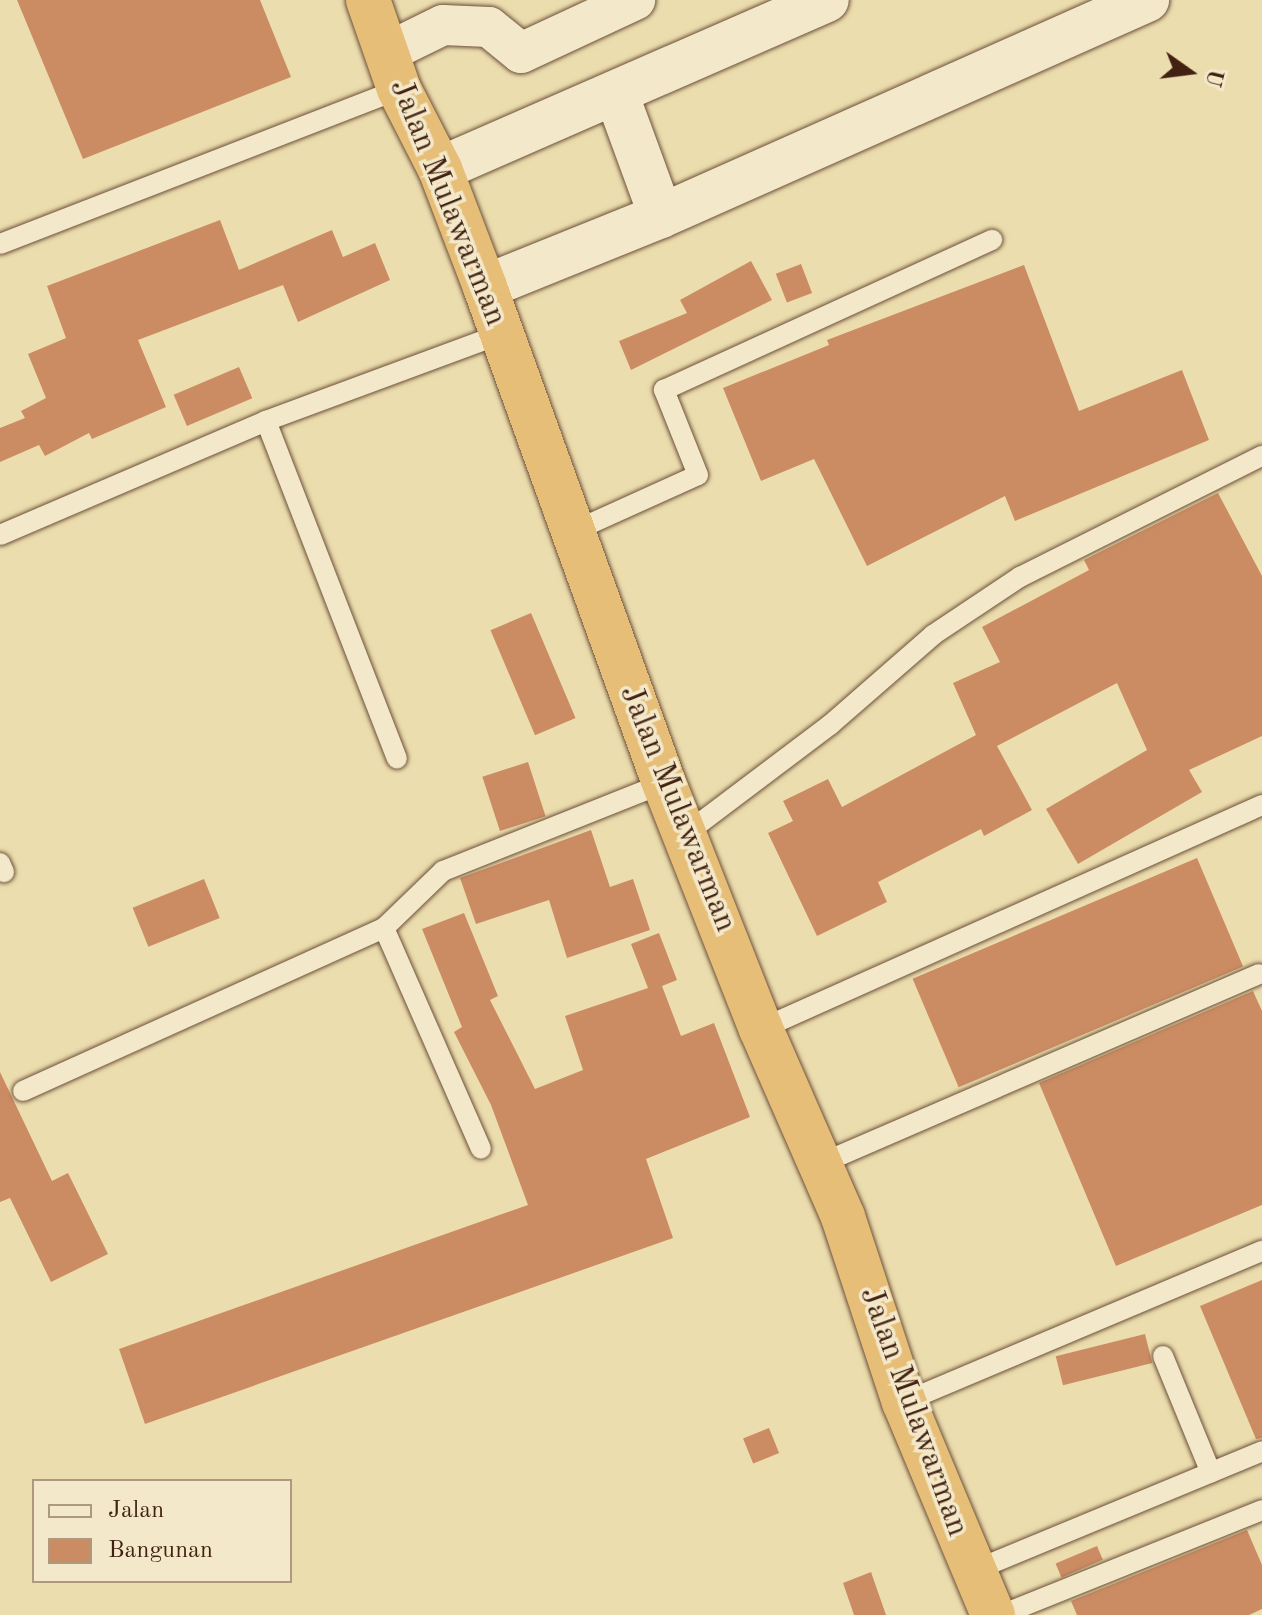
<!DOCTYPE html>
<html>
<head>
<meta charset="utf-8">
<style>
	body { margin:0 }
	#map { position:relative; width:1262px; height:1615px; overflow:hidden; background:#ecddae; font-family:"Old Standard TT",serif }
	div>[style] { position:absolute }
	.building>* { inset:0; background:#cc8c63; transform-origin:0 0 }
	.roads { filter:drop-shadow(0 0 2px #6c5039) drop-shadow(0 0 2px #6c5039) }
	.service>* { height:20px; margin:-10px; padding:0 10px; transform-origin:10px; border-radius:10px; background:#f3e9ca }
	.minor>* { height:40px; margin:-20px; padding:0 20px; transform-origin:20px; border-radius:20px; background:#f3e9ca }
	.tertiary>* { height:44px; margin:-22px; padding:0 22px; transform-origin:22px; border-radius:22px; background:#f3e9ca }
	.trunk>* { height:44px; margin:-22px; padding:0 22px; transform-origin:22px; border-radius:22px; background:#e6be77 }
	span { translate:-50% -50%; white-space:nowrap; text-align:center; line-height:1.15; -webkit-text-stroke:7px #f3e9ca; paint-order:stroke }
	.street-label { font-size:32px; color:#422112 }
	.legend { position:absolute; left:32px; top:1479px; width:260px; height:104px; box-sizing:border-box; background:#f3e9ca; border:2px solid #ac9980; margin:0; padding:10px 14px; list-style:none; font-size:24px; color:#422112 }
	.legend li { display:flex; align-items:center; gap:16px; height:40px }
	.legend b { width:40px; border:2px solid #ac9980 }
	.north { position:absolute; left:1150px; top:32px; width:80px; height:80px; -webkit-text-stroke:6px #f3e9ca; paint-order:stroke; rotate:104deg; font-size:22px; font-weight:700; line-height:32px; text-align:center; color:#422112 }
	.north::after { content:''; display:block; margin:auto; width:28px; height:36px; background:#422112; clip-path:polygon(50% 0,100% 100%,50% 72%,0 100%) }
</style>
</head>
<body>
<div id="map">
	<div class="building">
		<i style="clip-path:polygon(17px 0,260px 0,291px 77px,83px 159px)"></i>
		<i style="clip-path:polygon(220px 220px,239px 270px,332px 230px,343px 257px,375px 243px,390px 280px,298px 322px,283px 285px,138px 340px,166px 407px,92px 439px,89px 433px,45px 456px,39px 445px,0 462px,0 428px,25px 418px,21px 411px,46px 398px,28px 354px,66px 338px,47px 286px)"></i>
		<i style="clip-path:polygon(751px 261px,772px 300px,631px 370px,619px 341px,687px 313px,680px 300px)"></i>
		<i style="left:801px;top:264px;width:31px;height:27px;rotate:69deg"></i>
		<i style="clip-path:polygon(1024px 265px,1079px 411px,1182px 370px,1209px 440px,1015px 521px,1005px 496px,867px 566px,814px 459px,761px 481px,723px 388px,829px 345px,827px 340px)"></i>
		<i style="left:239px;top:367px;width:34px;height:71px;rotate:67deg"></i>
		<i style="clip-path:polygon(1218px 493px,1262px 576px,1262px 736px,1189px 770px,1202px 792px,1078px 864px,1046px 809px,1147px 750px,1117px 683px,997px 746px,1032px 810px,984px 836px,981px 829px,878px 882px,887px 902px,817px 936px,768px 833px,793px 821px,783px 801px,828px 779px,842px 807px,976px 735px,953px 683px,1000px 662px,982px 627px,1089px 570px,1084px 560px)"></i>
		<i style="left:531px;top:613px;width:114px;height:44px;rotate:67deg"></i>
		<i style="left:528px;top:762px;width:57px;height:48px;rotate:72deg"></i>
		<i style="clip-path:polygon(591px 830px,610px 887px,633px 879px,650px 930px,567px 958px,549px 900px,476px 924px,460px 878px)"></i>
		<i style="left:1197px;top:858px;width:118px;height:309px;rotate:67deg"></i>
		<i style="left:204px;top:879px;width:42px;height:77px;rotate:68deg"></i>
		<i style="clip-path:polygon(464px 913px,498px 996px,490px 1000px,535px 1089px,583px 1070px,565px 1016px,648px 988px,631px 944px,659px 933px,677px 980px,662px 986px,681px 1036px,714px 1023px,750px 1117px,646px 1159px,673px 1238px,145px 1424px,119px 1349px,528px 1205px,491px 1105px,454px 1032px,462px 1027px,422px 929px)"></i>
		<i style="clip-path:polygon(1253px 991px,1262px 1011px,1262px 1205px,1116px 1266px,1039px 1083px)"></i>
		<i style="clip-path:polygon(0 1072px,52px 1181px,68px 1173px,108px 1254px,51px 1282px,10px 1198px,0 1202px)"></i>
		<i style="clip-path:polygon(1262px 1280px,1262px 1438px,1256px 1439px,1200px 1306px)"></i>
		<i style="left:1145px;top:1334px;width:30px;height:92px;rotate:76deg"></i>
		<i style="left:769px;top:1428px;width:27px;height:28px;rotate:68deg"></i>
		<i style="clip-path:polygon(1247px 1530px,1262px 1565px,1262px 1609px,1249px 1615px,1077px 1615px,1071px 1601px)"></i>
		<i style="left:1097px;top:1546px;width:15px;height:45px;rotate:67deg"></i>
		<i style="clip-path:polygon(871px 1572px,886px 1615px,854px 1615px,843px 1583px)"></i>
	</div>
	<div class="roads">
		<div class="service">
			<i style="left:0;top:244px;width:428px;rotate:-21.2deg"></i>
			<i style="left:266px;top:421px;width:362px;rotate:68.8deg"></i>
			<i style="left:572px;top:532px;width:138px;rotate:-24.3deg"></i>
			<i style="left:698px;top:475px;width:92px;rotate:-111.8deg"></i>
			<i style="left:664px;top:390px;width:361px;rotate:-24.6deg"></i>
			<i style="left:0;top:535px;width:289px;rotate:-23.2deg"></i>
			<i style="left:266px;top:421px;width:248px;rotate:-20.3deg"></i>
			<i style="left:684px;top:835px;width:183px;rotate:-37deg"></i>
			<i style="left:830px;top:725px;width:137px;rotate:-41.1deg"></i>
			<i style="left:933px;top:635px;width:105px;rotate:-33.7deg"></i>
			<i style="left:1020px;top:577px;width:271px;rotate:-26.6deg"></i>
			<i style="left:0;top:863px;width:10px;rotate:66deg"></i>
			<i style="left:384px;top:928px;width:241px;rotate:66.3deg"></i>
			<i style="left:761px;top:1029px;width:549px;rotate:-24.09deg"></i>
			<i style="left:23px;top:1091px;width:396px;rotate:-24.3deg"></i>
			<i style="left:384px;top:928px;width:82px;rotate:-44deg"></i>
			<i style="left:443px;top:871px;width:238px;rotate:-21.7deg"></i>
			<i style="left:820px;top:1164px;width:478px;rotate:-23.4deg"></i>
			<i style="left:1163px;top:1356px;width:126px;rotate:67.7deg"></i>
			<i style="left:904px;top:1402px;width:389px;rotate:-22.9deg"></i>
			<i style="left:973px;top:1571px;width:313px;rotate:-22.5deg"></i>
			<i style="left:1001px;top:1615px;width:281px;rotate:-21.9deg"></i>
		</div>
		<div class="minor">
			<i style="left:390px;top:51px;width:59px;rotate:-26.1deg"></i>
			<i style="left:443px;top:25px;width:46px;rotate:2.5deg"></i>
			<i style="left:489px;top:27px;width:41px;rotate:39.1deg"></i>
			<i style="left:521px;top:53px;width:126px;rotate:-24.9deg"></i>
		</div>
		<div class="tertiary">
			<i style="left:616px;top:93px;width:131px;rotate:69.9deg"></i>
			<i style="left:440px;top:169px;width:422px;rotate:-23.6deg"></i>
			<i style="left:485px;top:287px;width:190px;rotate:-22deg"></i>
			<i style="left:661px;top:216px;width:532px;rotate:-23.96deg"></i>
		</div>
		<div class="trunk">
			<i style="left:368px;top:0;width:94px;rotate:70.8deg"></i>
			<i style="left:399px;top:89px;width:90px;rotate:62.9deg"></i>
			<i style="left:440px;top:169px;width:126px;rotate:69.1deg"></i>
			<i style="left:485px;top:287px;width:527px;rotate:70.16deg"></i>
			<i style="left:664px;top:783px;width:264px;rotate:68.5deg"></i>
			<i style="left:761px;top:1029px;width:205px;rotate:66.4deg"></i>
			<i style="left:843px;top:1217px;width:195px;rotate:71.8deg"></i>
			<i style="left:904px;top:1402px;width:231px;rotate:67.3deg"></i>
		</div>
	</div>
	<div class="street-label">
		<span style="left:447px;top:203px;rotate:68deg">Jalan Mulawarman</span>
		<span style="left:677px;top:809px;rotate:68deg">Jalan Mulawarman</span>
		<span style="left:913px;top:1412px;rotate:70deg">Jalan Mulawarman</span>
	</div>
	<ul class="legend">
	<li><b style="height:10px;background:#f3e9ca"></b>Jalan</li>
	<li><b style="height:22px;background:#cc8c63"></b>Bangunan</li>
	</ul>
	<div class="north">U</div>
</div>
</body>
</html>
